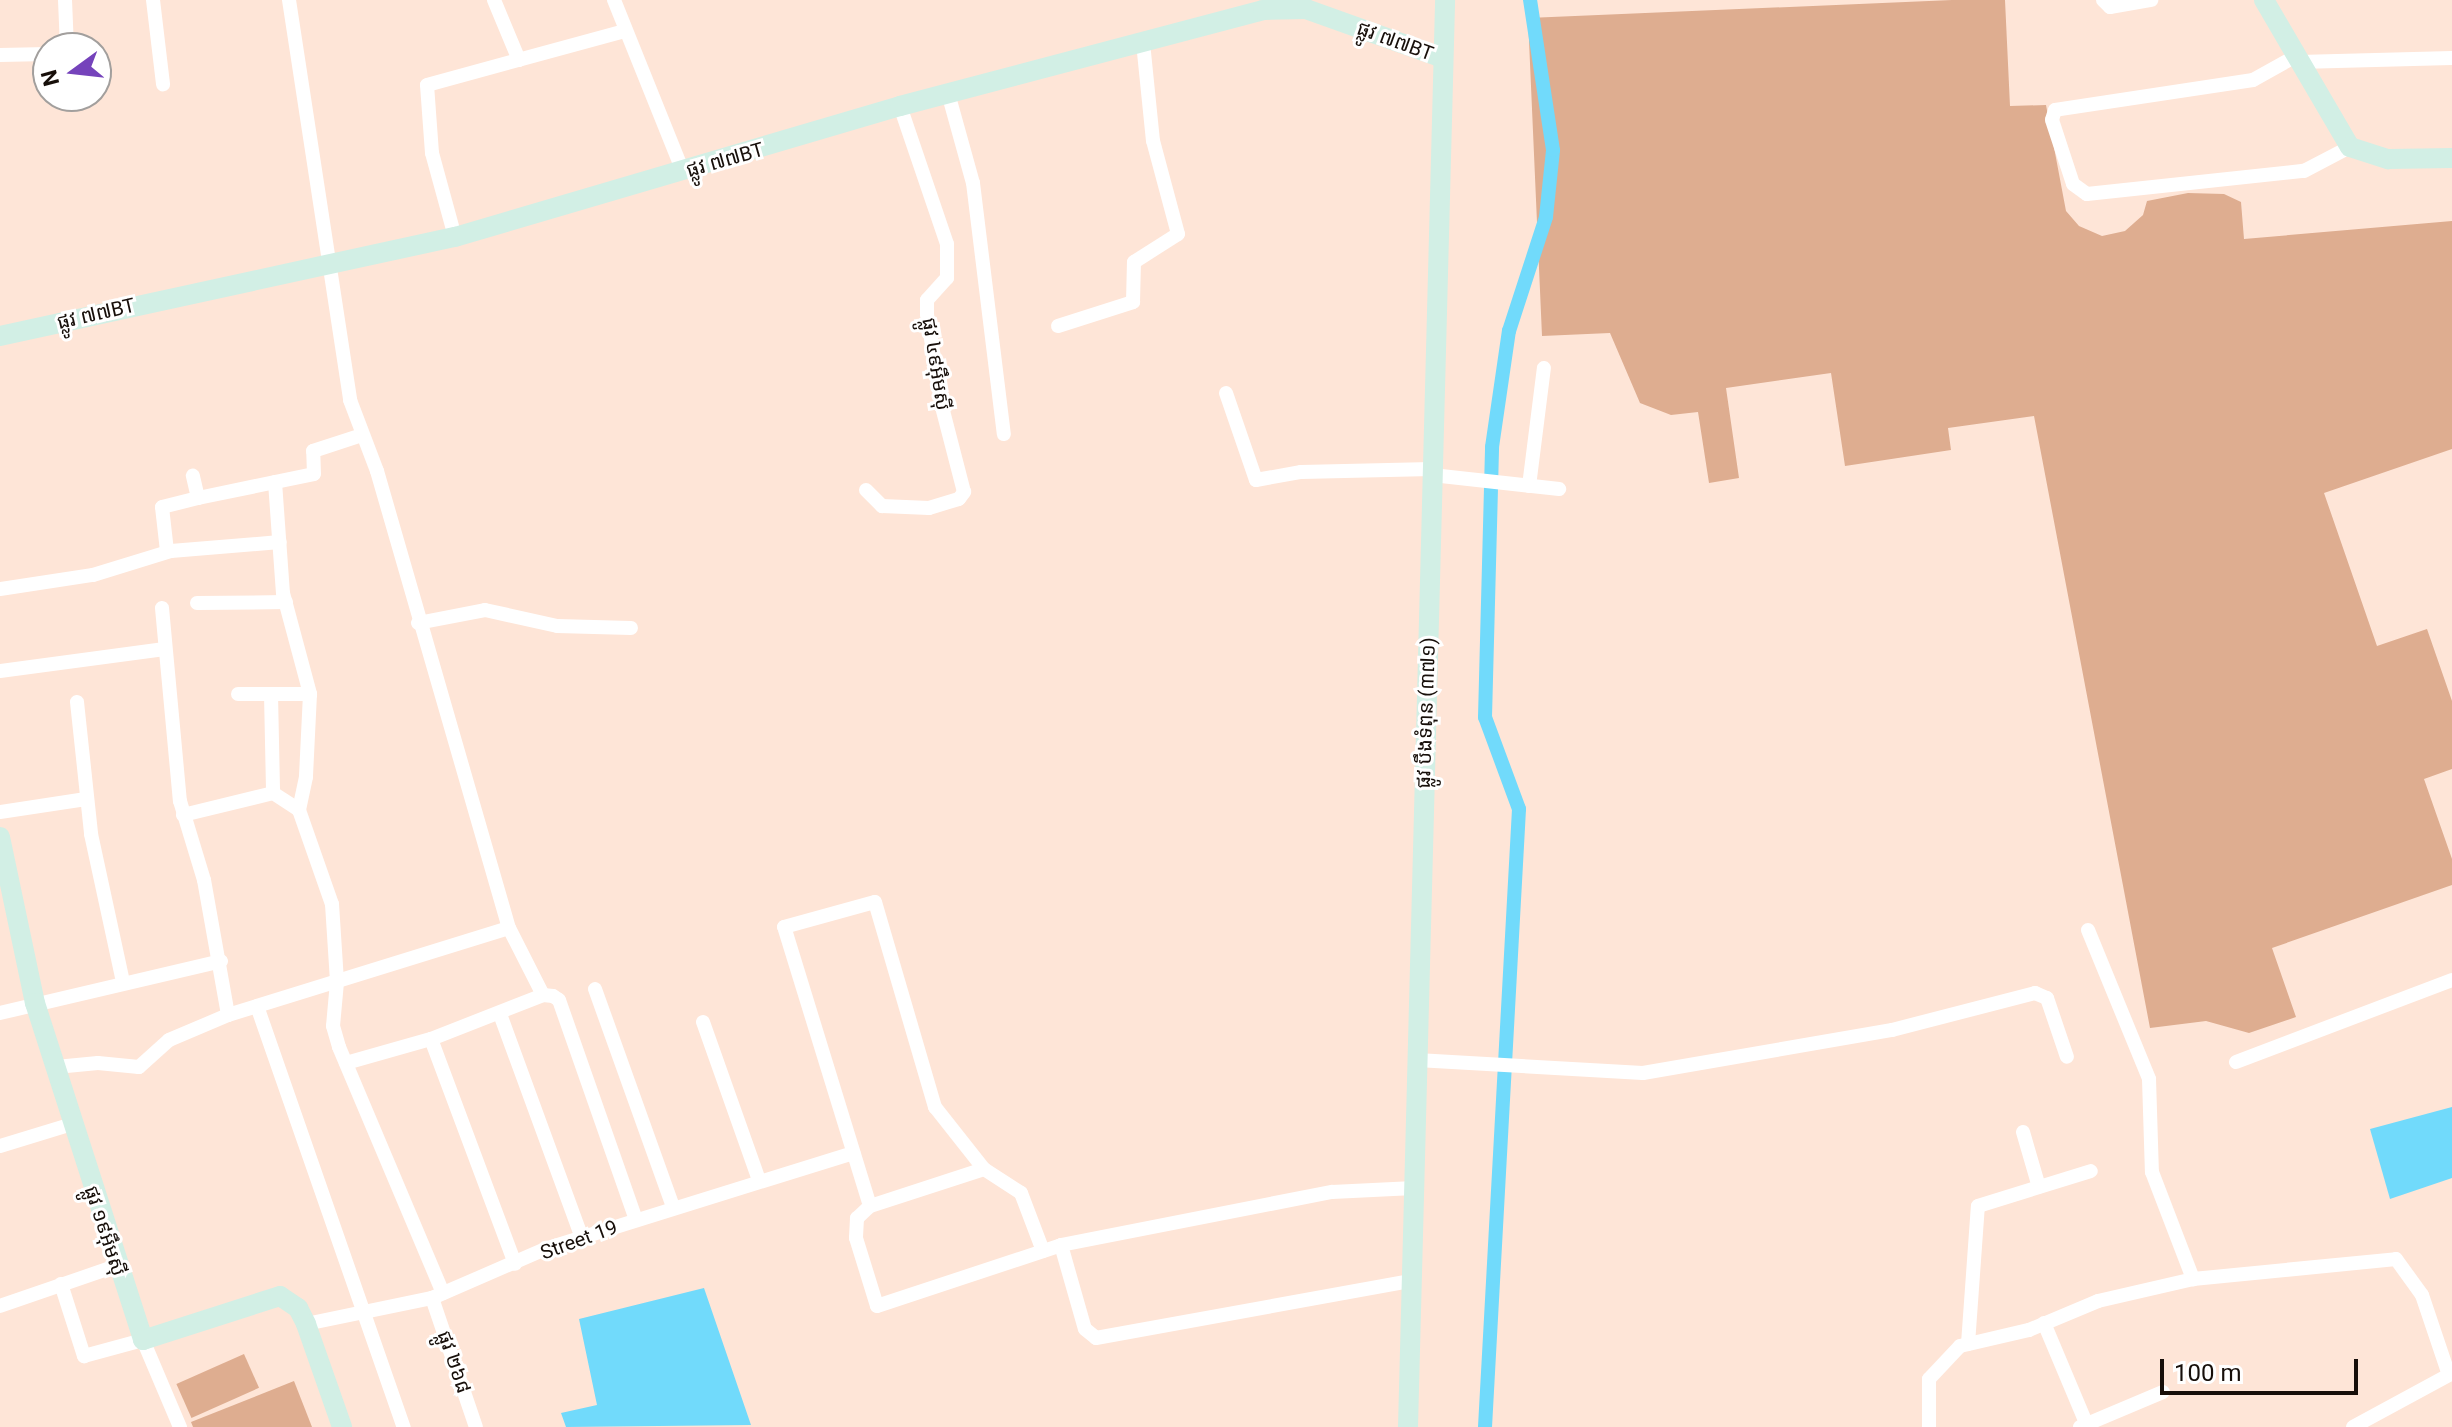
<!DOCTYPE html>
<html>
<head>
<meta charset="utf-8">
<style>
	body { margin:0 }
	#map { position:relative; width:2452px; height:1427px; overflow:hidden; background:#fee5d7; font-family:Roboto,"Noto Sans Khmer",sans-serif }
	div>[style] { position:absolute }
	.green>* { inset:0; background:#dead90; transform-origin:0 0 }
	.water>* { inset:0; background:#71dafb }
	.canal>* { height:14px; margin:-7px; padding:0 7px; transform-origin:7px; border-radius:7px; background:#71dafb }
	.street>* { height:14px; margin:-7px; padding:0 7px; transform-origin:7px; border-radius:7px; background:#fff }
	.secondary>* { height:20px; margin:-10px; padding:0 10px; transform-origin:10px; border-radius:10px; background:#d2efe5 }
	span { translate:-50% -50%; white-space:nowrap; text-align:center; line-height:1.15; -webkit-text-stroke:6px #fff; paint-order:stroke }
	.street-label { font-size:20px; color:#170f0a }
	.north { position:absolute; left:32px; top:32px; width:80px; height:80px; box-sizing:border-box; background:#fff; border:2px solid #a29f9d; border-radius:50%; rotate:255deg; font-size:22px; font-weight:700; line-height:32px; text-align:center; color:#170f0a }
	.north::after { content:''; display:block; margin:auto; width:28px; height:36px; background:#7543bb; clip-path:polygon(50% 0,100% 100%,50% 72%,0 100%) }
	.scale { position:absolute; left:2160px; top:1359px; width:198px; height:36px; box-sizing:border-box; border:4px solid #170f0a; border-top:0; padding-left:10px; font-size:24px; line-height:28px; white-space:nowrap; color:#170f0a; -webkit-text-stroke:6px #fff; paint-order:stroke }
</style>
</head>
<body>
<div id="map">
	<div class="green">
		<i style="clip-path:polygon(1952px 0,2005px 0,2010px 106px,2046px 105px,2066px 211px,2079px 226px,2102px 236px,2125px 231px,2143px 215px,2147px 201px,2188px 193px,2224px 194px,2241px 202px,2244px 239px,2452px 221px,2452px 449px,2324px 493px,2377px 646px,2427px 629px,2452px 701px,2452px 769px,2424px 779px,2452px 859px,2452px 885px,2272px 948px,2296px 1017px,2249px 1033px,2206px 1021px,2150px 1028px,2034px 416px,1948px 428px,1951px 450px,1845px 466px,1831px 373px,1726px 388px,1739px 478px,1709px 483px,1698px 412px,1671px 415px,1640px 403px,1610px 333px,1542px 336px,1528px 18px)"></i>
		<i style="left:244px;top:1354px;width:37px;height:74px;rotate:66deg"></i>
		<i style="clip-path:polygon(294px 1381px,312px 1427px,193px 1427px,191px 1422px)"></i>
	</div>
	<div class="water">
		<i style="clip-path:polygon(2452px 1107px,2452px 1178px,2390px 1199px,2370px 1129px)"></i>
		<i style="clip-path:polygon(704px 1288px,751px 1425px,566px 1427px,561px 1413px,597px 1405px,579px 1319px)"></i>
	</div>
	<div class="canal">
		<i style="left:1485px;top:1427px;width:619px;rotate:-86.85deg"></i>
		<i style="left:1519px;top:809px;width:98px;rotate:-110.3deg"></i>
		<i style="left:1485px;top:717px;width:270px;rotate:-88.5deg"></i>
		<i style="left:1492px;top:447px;width:117px;rotate:-81.7deg"></i>
		<i style="left:1509px;top:331px;width:120px;rotate:-72deg"></i>
		<i style="left:1546px;top:217px;width:67px;rotate:-84deg"></i>
		<i style="left:1553px;top:150px;width:152px;rotate:-98.7deg"></i>
	</div>
	<div class="street">
		<i style="left:65px;top:0;width:48px;rotate:87.6deg"></i>
		<i style="left:153px;top:0;width:85px;rotate:83.2deg"></i>
		<i style="left:289px;top:0;width:405px;rotate:81.3deg"></i>
		<i style="left:350px;top:400px;width:76px;rotate:69.2deg"></i>
		<i style="left:377px;top:471px;width:476px;rotate:73.9deg"></i>
		<i style="left:509px;top:928px;width:75px;rotate:63.1deg"></i>
		<i style="left:494px;top:0;width:65px;rotate:67.4deg"></i>
		<i style="left:614px;top:0;width:185px;rotate:68.1deg"></i>
		<i style="left:2103px;top:0;width:10px;rotate:45deg"></i>
		<i style="left:2110px;top:7px;width:42px;rotate:-9.7deg"></i>
		<i style="left:0;top:55px;width:48px;rotate:-1.2deg"></i>
		<i style="left:2296px;top:56px;width:49px;rotate:150.8deg"></i>
		<i style="left:2253px;top:80px;width:200px;rotate:171.4deg"></i>
		<i style="left:2055px;top:110px;width:10px;rotate:107deg"></i>
		<i style="left:2052px;top:120px;width:67px;rotate:71.8deg"></i>
		<i style="left:2073px;top:184px;width:17px;rotate:36deg"></i>
		<i style="left:2087px;top:194px;width:218px;rotate:-6.1deg"></i>
		<i style="left:2304px;top:171px;width:52px;rotate:-27.6deg"></i>
		<i style="left:2299px;top:62px;width:153px;rotate:-1.5deg"></i>
		<i style="left:948px;top:93px;width:93px;rotate:74.5deg"></i>
		<i style="left:973px;top:183px;width:253px;rotate:83deg"></i>
		<i style="left:455px;top:237px;width:87px;rotate:-105.3deg"></i>
		<i style="left:432px;top:153px;width:68px;rotate:-94.2deg"></i>
		<i style="left:427px;top:85px;width:205px;rotate:-15.3deg"></i>
		<i style="left:1058px;top:326px;width:79px;rotate:-17.7deg"></i>
		<i style="left:1133px;top:302px;width:40px;rotate:-88.6deg"></i>
		<i style="left:1134px;top:262px;width:52px;rotate:-32.5deg"></i>
		<i style="left:1178px;top:234px;width:96px;rotate:-105deg"></i>
		<i style="left:1153px;top:141px;width:99px;rotate:-95.8deg"></i>
		<i style="left:1226px;top:393px;width:92px;rotate:71deg"></i>
		<i style="left:1256px;top:480px;width:46px;rotate:-10.1deg"></i>
		<i style="left:1301px;top:472px;width:131px;rotate:-1.3deg"></i>
		<i style="left:1432px;top:475px;width:128px;rotate:6.3deg"></i>
		<i style="left:275px;top:482px;width:111px;rotate:85.9deg"></i>
		<i style="left:283px;top:593px;width:105px;rotate:75deg"></i>
		<i style="left:310px;top:694px;width:83px;rotate:92.8deg"></i>
		<i style="left:306px;top:777px;width:34px;rotate:102deg"></i>
		<i style="left:1529px;top:486px;width:119px;rotate:-82.8deg"></i>
		<i style="left:866px;top:490px;width:23px;rotate:45deg"></i>
		<i style="left:882px;top:506px;width:47px;rotate:2.4deg"></i>
		<i style="left:929px;top:508px;width:31px;rotate:-17deg"></i>
		<i style="left:959px;top:499px;width:9px;rotate:-54deg"></i>
		<i style="left:964px;top:492px;width:88px;rotate:-104.5deg"></i>
		<i style="left:942px;top:407px;width:94px;rotate:-99.2deg"></i>
		<i style="left:927px;top:314px;width:14px;rotate:-90deg"></i>
		<i style="left:927px;top:300px;width:30px;rotate:-48deg"></i>
		<i style="left:947px;top:278px;width:34px;rotate:-90deg"></i>
		<i style="left:947px;top:244px;width:146px;rotate:-108.8deg"></i>
		<i style="left:198px;top:498px;width:118px;rotate:-11.7deg"></i>
		<i style="left:314px;top:474px;width:23px;rotate:-92deg"></i>
		<i style="left:313px;top:451px;width:52px;rotate:-18.1deg"></i>
		<i style="left:167px;top:551px;width:44px;rotate:-96.5deg"></i>
		<i style="left:162px;top:507px;width:37px;rotate:-14deg"></i>
		<i style="left:198px;top:498px;width:23px;rotate:-103deg"></i>
		<i style="left:0;top:589px;width:94px;rotate:-8.6deg"></i>
		<i style="left:93px;top:575px;width:82px;rotate:-17.1deg"></i>
		<i style="left:171px;top:551px;width:109px;rotate:-4.7deg"></i>
		<i style="left:197px;top:603px;width:89px;rotate:-0.6deg"></i>
		<i style="left:162px;top:608px;width:194px;rotate:84.7deg"></i>
		<i style="left:180px;top:801px;width:83px;rotate:73.1deg"></i>
		<i style="left:204px;top:880px;width:137px;rotate:79.9deg"></i>
		<i style="left:418px;top:623px;width:68px;rotate:-11deg"></i>
		<i style="left:485px;top:610px;width:74px;rotate:12.5deg"></i>
		<i style="left:557px;top:626px;width:74px;rotate:1.5deg"></i>
		<i style="left:0;top:671px;width:166px;rotate:-7.6deg"></i>
		<i style="left:238px;top:694px;width:72px"></i>
		<i style="left:271px;top:694px;width:99px;rotate:88.8deg"></i>
		<i style="left:273px;top:793px;width:31px;rotate:33deg"></i>
		<i style="left:299px;top:810px;width:100px;rotate:70.7deg"></i>
		<i style="left:332px;top:904px;width:78px;rotate:86.3deg"></i>
		<i style="left:337px;top:982px;width:44px;rotate:95.2deg"></i>
		<i style="left:333px;top:1026px;width:22px;rotate:74deg"></i>
		<i style="left:339px;top:1047px;width:267px;rotate:67.1deg"></i>
		<i style="left:77px;top:702px;width:133px;rotate:83.9deg"></i>
		<i style="left:91px;top:834px;width:151px;rotate:77.8deg"></i>
		<i style="left:0;top:812px;width:87px;rotate:-8.6deg"></i>
		<i style="left:183px;top:815px;width:93px;rotate:-13.7deg"></i>
		<i style="left:2088px;top:930px;width:161px;rotate:67.7deg"></i>
		<i style="left:2149px;top:1079px;width:93px;rotate:88.2deg"></i>
		<i style="left:2152px;top:1172px;width:115px;rotate:69deg"></i>
		<i style="left:595px;top:989px;width:232px;rotate:70.3deg"></i>
		<i style="left:257px;top:1006px;width:446px;rotate:70.8deg"></i>
		<i style="left:0;top:1013px;width:227px;rotate:-13.2deg"></i>
		<i style="left:500px;top:1014px;width:239px;rotate:69.9deg"></i>
		<i style="left:703px;top:1022px;width:168px;rotate:70.5deg"></i>
		<i style="left:431px;top:1039px;width:240px;rotate:69.5deg"></i>
		<i style="left:1417px;top:1060px;width:226px;rotate:3.3deg"></i>
		<i style="left:1643px;top:1073px;width:253px;rotate:-9.8deg"></i>
		<i style="left:1892px;top:1030px;width:148px;rotate:-14.5deg"></i>
		<i style="left:2035px;top:993px;width:13px;rotate:23deg"></i>
		<i style="left:2047px;top:998px;width:62px;rotate:71.3deg"></i>
		<i style="left:2236px;top:1062px;width:231px;rotate:-20.8deg"></i>
		<i style="left:346px;top:1063px;width:88px;rotate:-15.8deg"></i>
		<i style="left:431px;top:1039px;width:120px;rotate:-21.4deg"></i>
		<i style="left:543px;top:995px;width:10px;rotate:6deg"></i>
		<i style="left:553px;top:996px;width:7px;rotate:34deg"></i>
		<i style="left:559px;top:1000px;width:233px;rotate:70.7deg"></i>
		<i style="left:56px;top:1067px;width:42px;rotate:-5.4deg"></i>
		<i style="left:98px;top:1063px;width:41px;rotate:5.6deg"></i>
		<i style="left:139px;top:1067px;width:40px;rotate:-42deg"></i>
		<i style="left:169px;top:1040px;width:64px;rotate:-23deg"></i>
		<i style="left:228px;top:1015px;width:294px;rotate:-17.2deg"></i>
		<i style="left:2023px;top:1132px;width:57px;rotate:73.8deg"></i>
		<i style="left:0;top:1146px;width:75px;rotate:-17deg"></i>
		<i style="left:984px;top:1169px;width:120px;rotate:162deg"></i>
		<i style="left:870px;top:1206px;width:18px;rotate:137deg"></i>
		<i style="left:857px;top:1218px;width:20px;rotate:93deg"></i>
		<i style="left:856px;top:1238px;width:71px;rotate:72.8deg"></i>
		<i style="left:877px;top:1306px;width:194px;rotate:-18.3deg"></i>
		<i style="left:1061px;top:1245px;width:276px;rotate:-11.1deg"></i>
		<i style="left:1332px;top:1192px;width:82px;rotate:-2.8deg"></i>
		<i style="left:870px;top:1206px;width:292px;rotate:-107.1deg"></i>
		<i style="left:784px;top:927px;width:94px;rotate:-15.4deg"></i>
		<i style="left:875px;top:902px;width:214px;rotate:73.7deg"></i>
		<i style="left:935px;top:1107px;width:79px;rotate:51.7deg"></i>
		<i style="left:984px;top:1169px;width:44px;rotate:33deg"></i>
		<i style="left:1021px;top:1193px;width:62px;rotate:69.2deg"></i>
		<i style="left:1061px;top:1245px;width:87px;rotate:74.1deg"></i>
		<i style="left:1085px;top:1329px;width:14px;rotate:39deg"></i>
		<i style="left:1096px;top:1338px;width:320px;rotate:-10.3deg"></i>
		<i style="left:61px;top:1284px;width:76px;rotate:72.3deg"></i>
		<i style="left:84px;top:1356px;width:61px;rotate:-15.2deg"></i>
		<i style="left:143px;top:1340px;width:95px;rotate:67deg"></i>
		<i style="left:432px;top:1298px;width:136px;rotate:71.2deg"></i>
		<i style="left:0;top:1306px;width:123px;rotate:-19deg"></i>
		<i style="left:2044px;top:1323px;width:108px;rotate:67.2deg"></i>
		<i style="left:306px;top:1324px;width:129px;rotate:-11.7deg"></i>
		<i style="left:432px;top:1298px;width:123px;rotate:-23.4deg"></i>
		<i style="left:545px;top:1249px;width:323px;rotate:-17.3deg"></i>
		<i style="left:1968px;top:1344px;width:138px;rotate:-85.9deg"></i>
		<i style="left:1978px;top:1206px;width:118px;rotate:-17.2deg"></i>
		<i style="left:1929px;top:1427px;width:48px;rotate:-90deg"></i>
		<i style="left:1929px;top:1379px;width:45px;rotate:-46.8deg"></i>
		<i style="left:1960px;top:1346px;width:71px;rotate:-13.1deg"></i>
		<i style="left:2029px;top:1330px;width:75px;rotate:-22.8deg"></i>
		<i style="left:2098px;top:1301px;width:98px;rotate:-13deg"></i>
		<i style="left:2193px;top:1279px;width:204px;rotate:-5.6deg"></i>
		<i style="left:2396px;top:1259px;width:44px;rotate:54.2deg"></i>
		<i style="left:2422px;top:1295px;width:84px;rotate:71.4deg"></i>
		<i style="left:2449px;top:1375px;width:109px;rotate:151.6deg"></i>
		<i style="left:2080px;top:1427px;width:90px;rotate:-22.9deg"></i>
	</div>
	<div class="secondary">
		<i style="left:2264px;top:0;width:170px;rotate:59.7deg"></i>
		<i style="left:2350px;top:147px;width:40px;rotate:18deg"></i>
		<i style="left:2388px;top:159px;width:64px;rotate:-0.9deg"></i>
		<i style="left:0;top:336px;width:466px;rotate:-12.3deg"></i>
		<i style="left:455px;top:237px;width:464px;rotate:-16.4deg"></i>
		<i style="left:900px;top:106px;width:375px;rotate:-14.8deg"></i>
		<i style="left:1263px;top:10px;width:43px;rotate:-1.3deg"></i>
		<i style="left:1306px;top:9px;width:145px;rotate:19.7deg"></i>
		<i style="left:0;top:837px;width:170px;rotate:78.1deg"></i>
		<i style="left:35px;top:1003px;width:354px;rotate:72.2deg"></i>
		<i style="left:143px;top:1340px;width:144px;rotate:-17.8deg"></i>
		<i style="left:280px;top:1296px;width:22px;rotate:34deg"></i>
		<i style="left:298px;top:1308px;width:18px;rotate:63deg"></i>
		<i style="left:306px;top:1324px;width:109px;rotate:70.7deg"></i>
		<i style="left:1408px;top:1427px;width:1427px;rotate:-88.51deg"></i>
	</div>
	<div class="street-label">
		<span style="left:1395px;top:41px;rotate:20deg">ផ្លូវ ៧៧BT</span>
		<span style="left:725px;top:160px;rotate:-16deg">ផ្លូវ ៧៧BT</span>
		<span style="left:96px;top:314px;rotate:-13deg">ផ្លូវ ៧៧BT</span>
		<span style="left:936px;top:364px;rotate:81deg">ផ្លូវ ៤៩អ៊ឹមស៊ី</span>
		<span style="left:1426px;top:713px;rotate:-88deg">ផ្លូវ បឹងទំពុន (៣៧១)</span>
		<span style="left:105px;top:1231px;rotate:72deg">ផ្លូវ ១៩អ៊ឹមស៊ី</span>
		<span style="left:579px;top:1240px;rotate:-20deg">Street 19</span>
		<span style="left:454px;top:1362px;rotate:71deg">ផ្លូវ ២៦៨</span>
	</div>
	<div class="north">N</div>
	<div class="scale">100 m</div>
</div>
</body>
</html>
